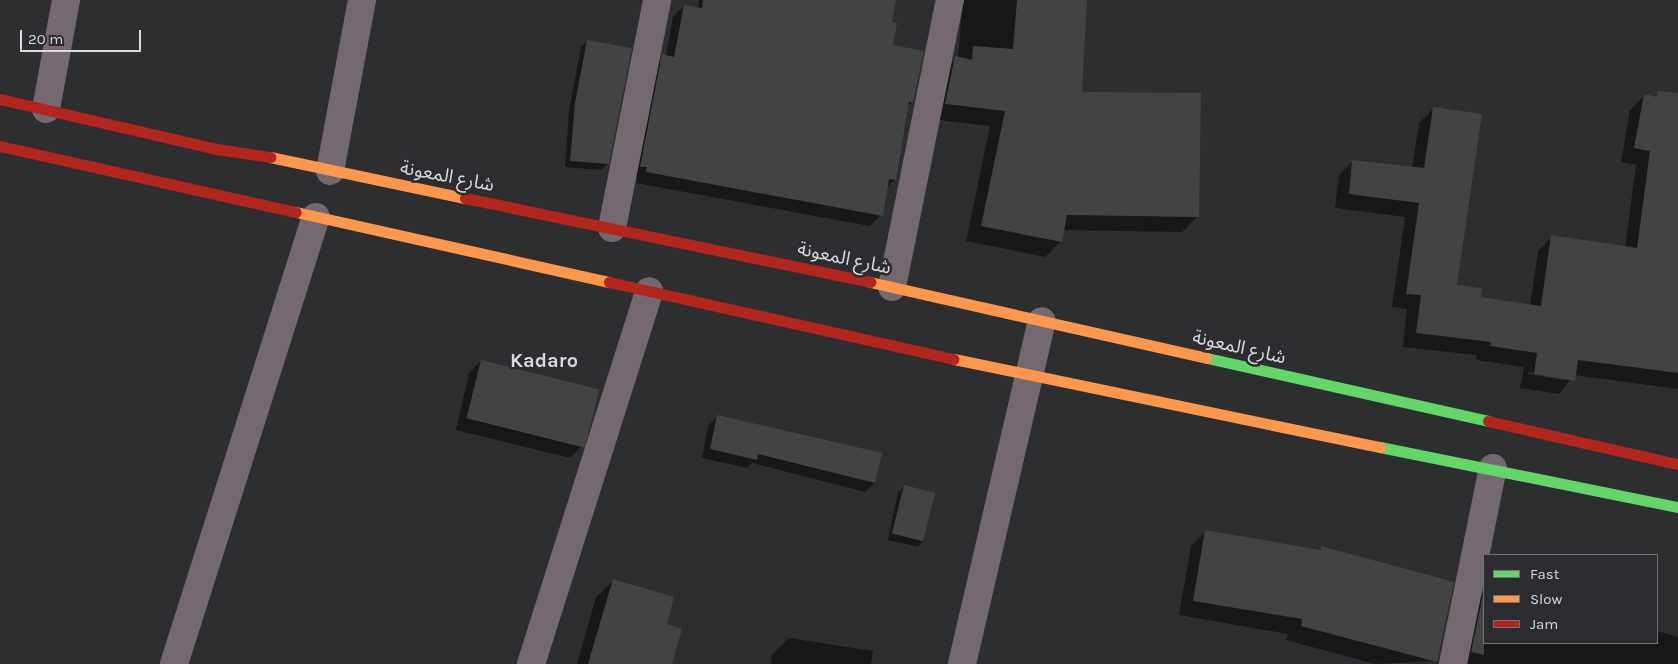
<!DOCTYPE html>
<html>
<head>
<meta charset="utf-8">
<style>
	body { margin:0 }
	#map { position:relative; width:1678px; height:664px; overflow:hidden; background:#2d2e2f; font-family:Karla,"Noto Sans Arabic",sans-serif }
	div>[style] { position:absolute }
	.shadow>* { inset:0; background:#0007 }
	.building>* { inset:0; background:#434343; transform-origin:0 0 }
	.street>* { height:28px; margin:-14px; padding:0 14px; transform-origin:14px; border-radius:14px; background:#746871 }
	.fast>* { height:11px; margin:-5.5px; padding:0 5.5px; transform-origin:5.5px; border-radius:5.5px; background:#63d668 }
	.slow>* { height:11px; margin:-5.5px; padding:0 5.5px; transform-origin:5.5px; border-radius:5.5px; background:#ff974d }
	.jam>* { height:11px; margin:-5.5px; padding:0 5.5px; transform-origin:5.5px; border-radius:5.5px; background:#b3261e }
	span { translate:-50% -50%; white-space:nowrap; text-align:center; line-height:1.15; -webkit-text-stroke:5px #2c2d30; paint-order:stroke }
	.street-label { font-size:19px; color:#d9d9db }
	.neighbourhood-label { font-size:20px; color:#d9d9db; font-weight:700 }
	.legend { position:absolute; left:1483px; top:554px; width:175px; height:90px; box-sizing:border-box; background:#2c2d30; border:1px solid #717274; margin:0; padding:6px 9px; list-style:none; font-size:15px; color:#d9d9db }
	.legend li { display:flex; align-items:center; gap:10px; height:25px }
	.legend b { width:25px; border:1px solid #717274 }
	.scale { position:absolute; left:20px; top:30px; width:121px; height:22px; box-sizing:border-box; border:2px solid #d9d9db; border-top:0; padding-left:6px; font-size:15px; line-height:18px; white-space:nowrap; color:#d9d9db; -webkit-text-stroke:4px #2c2d30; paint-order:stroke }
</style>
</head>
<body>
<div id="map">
	<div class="shadow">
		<i style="clip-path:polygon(699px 0,895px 0,890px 23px,892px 46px,912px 102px,907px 107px,895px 179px,886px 188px,881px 215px,870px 226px,636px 183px,637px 178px,630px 177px,652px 67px,666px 56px,673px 17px,684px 6px,698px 8px)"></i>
		<i style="clip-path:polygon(963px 0,1086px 0,1081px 93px,1198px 216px,1182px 232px,1063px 230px,1060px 242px,1045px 257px,966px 241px,990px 126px,930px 119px,940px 73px,958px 58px)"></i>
		<i style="clip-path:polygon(587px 41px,608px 164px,601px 170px,565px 167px,569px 110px,581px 47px)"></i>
		<i style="clip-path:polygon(evenodd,1644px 96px,1678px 102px,1678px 389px,1574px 375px,1559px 394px,1520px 388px,1524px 367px,1476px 360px,1477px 355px,1403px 347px,1407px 309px,1392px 307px,1405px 217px,1335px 208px,1339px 175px,1353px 161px,1412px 168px,1419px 123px,1433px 109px,1456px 286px,1480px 298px,1530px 306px,1538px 251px,1552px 237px,1625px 248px,1636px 165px,1621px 162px,1630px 110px,1644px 96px,1528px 372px,1564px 378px,1564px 380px,1528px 374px,1528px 372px)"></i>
		<i style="clip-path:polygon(481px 361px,582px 446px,570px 458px,456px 430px,469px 373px)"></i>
		<i style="clip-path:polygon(717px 417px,881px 454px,874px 483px,865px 492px,752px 463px,747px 468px,702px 458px,708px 426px)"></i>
		<i style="clip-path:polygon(905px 486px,924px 541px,918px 547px,888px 540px,898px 492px)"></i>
		<i style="clip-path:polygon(1206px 531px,1319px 551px,1322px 548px,1436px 661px,1375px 664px,1286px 640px,1288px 634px,1179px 615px,1191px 546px)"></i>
		<i style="clip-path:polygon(613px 581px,665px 625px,671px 664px,577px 664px,596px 597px)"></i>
		<i style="clip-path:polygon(1484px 593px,1484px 643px,1657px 643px,1657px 631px,1678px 637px,1678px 664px,1460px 664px,1472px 605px)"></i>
		<i style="clip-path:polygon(789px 638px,873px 651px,871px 664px,771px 664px,772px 655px)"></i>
	</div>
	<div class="building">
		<i style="clip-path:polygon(703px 0,896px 0,892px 22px,897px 23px,893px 45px,924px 51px,913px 102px,909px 102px,896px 180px,889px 179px,883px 216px,646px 172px,647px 167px,640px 167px,662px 54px,674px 57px,684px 5px,702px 8px)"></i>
		<i style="clip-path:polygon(1017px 0,1087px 0,1082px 92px,1201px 93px,1199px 217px,1067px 215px,1062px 242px,981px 226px,1005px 111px,945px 104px,955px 56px,972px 60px,973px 46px,1013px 49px)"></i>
		<i style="clip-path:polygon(587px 40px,632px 48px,609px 164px,570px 161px,575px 103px)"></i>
		<i style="clip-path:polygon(1658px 91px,1678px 93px,1678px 373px,1578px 360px,1575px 381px,1534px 374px,1537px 353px,1490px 346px,1491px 342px,1416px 333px,1421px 295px,1406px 294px,1419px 203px,1349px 194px,1352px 160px,1424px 168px,1433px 107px,1482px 114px,1457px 285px,1482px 288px,1481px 297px,1541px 306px,1551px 235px,1637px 248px,1650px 151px,1634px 148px,1644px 94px,1657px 97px)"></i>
		<i style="left:481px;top:360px;width:122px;height:60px;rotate:14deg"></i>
		<i style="clip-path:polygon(717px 415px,882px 453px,875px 483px,758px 454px,757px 460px,710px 449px)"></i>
		<i style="left:904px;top:485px;width:32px;height:50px;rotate:14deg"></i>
		<i style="clip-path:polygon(1205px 530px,1321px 550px,1321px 546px,1454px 582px,1437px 662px,1301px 626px,1302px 619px,1193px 601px)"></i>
		<i style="clip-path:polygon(613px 579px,674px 597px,667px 624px,682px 629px,672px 664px,588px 664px)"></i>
		<i style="clip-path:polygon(1484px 590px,1484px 655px,1471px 652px)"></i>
	</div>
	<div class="street">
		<i style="left:46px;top:109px;width:111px;rotate:-79.6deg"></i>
		<i style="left:330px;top:171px;width:174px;rotate:-79.4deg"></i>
		<i style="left:612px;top:228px;width:232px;rotate:-78.8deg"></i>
		<i style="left:892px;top:287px;width:293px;rotate:-78.6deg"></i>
		<i style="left:174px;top:664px;width:469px;rotate:-72.4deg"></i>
		<i style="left:531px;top:664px;width:391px;rotate:-72.4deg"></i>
		<i style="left:962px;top:664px;width:352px;rotate:-76.9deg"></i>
		<i style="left:1453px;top:664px;width:200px;rotate:-78.5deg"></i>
	</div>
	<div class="fast">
		<i style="left:1207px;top:358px;width:288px;rotate:12.6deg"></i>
		<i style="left:1380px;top:447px;width:304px;rotate:11.4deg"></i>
	</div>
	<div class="slow">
		<i style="left:270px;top:157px;width:199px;rotate:11.9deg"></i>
		<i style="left:296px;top:212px;width:321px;rotate:12.6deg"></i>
		<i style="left:870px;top:282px;width:345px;rotate:12.7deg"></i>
		<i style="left:954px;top:359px;width:435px;rotate:11.7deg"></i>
	</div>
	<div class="jam">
		<i style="left:0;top:99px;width:223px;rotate:13deg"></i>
		<i style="left:217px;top:149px;width:54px;rotate:8.6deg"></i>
		<i style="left:0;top:146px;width:303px;rotate:12.6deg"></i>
		<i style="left:465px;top:198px;width:414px;rotate:11.7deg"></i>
		<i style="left:609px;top:282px;width:353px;rotate:12.6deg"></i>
		<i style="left:1488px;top:421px;width:195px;rotate:12.8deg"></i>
	</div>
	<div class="street-label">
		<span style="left:447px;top:177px;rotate:11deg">شارع المعونة</span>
		<span style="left:844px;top:259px;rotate:12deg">شارع المعونة</span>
		<span style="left:1239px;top:348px;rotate:13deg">شارع المعونة</span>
	</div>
	<div class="neighbourhood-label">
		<span style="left:544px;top:360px">Kadaro</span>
	</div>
	<ul class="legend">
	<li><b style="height:6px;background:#63d668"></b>Fast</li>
	<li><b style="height:6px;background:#ff974d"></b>Slow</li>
	<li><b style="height:6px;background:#b3261e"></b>Jam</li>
	</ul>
	<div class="scale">20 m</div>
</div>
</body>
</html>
